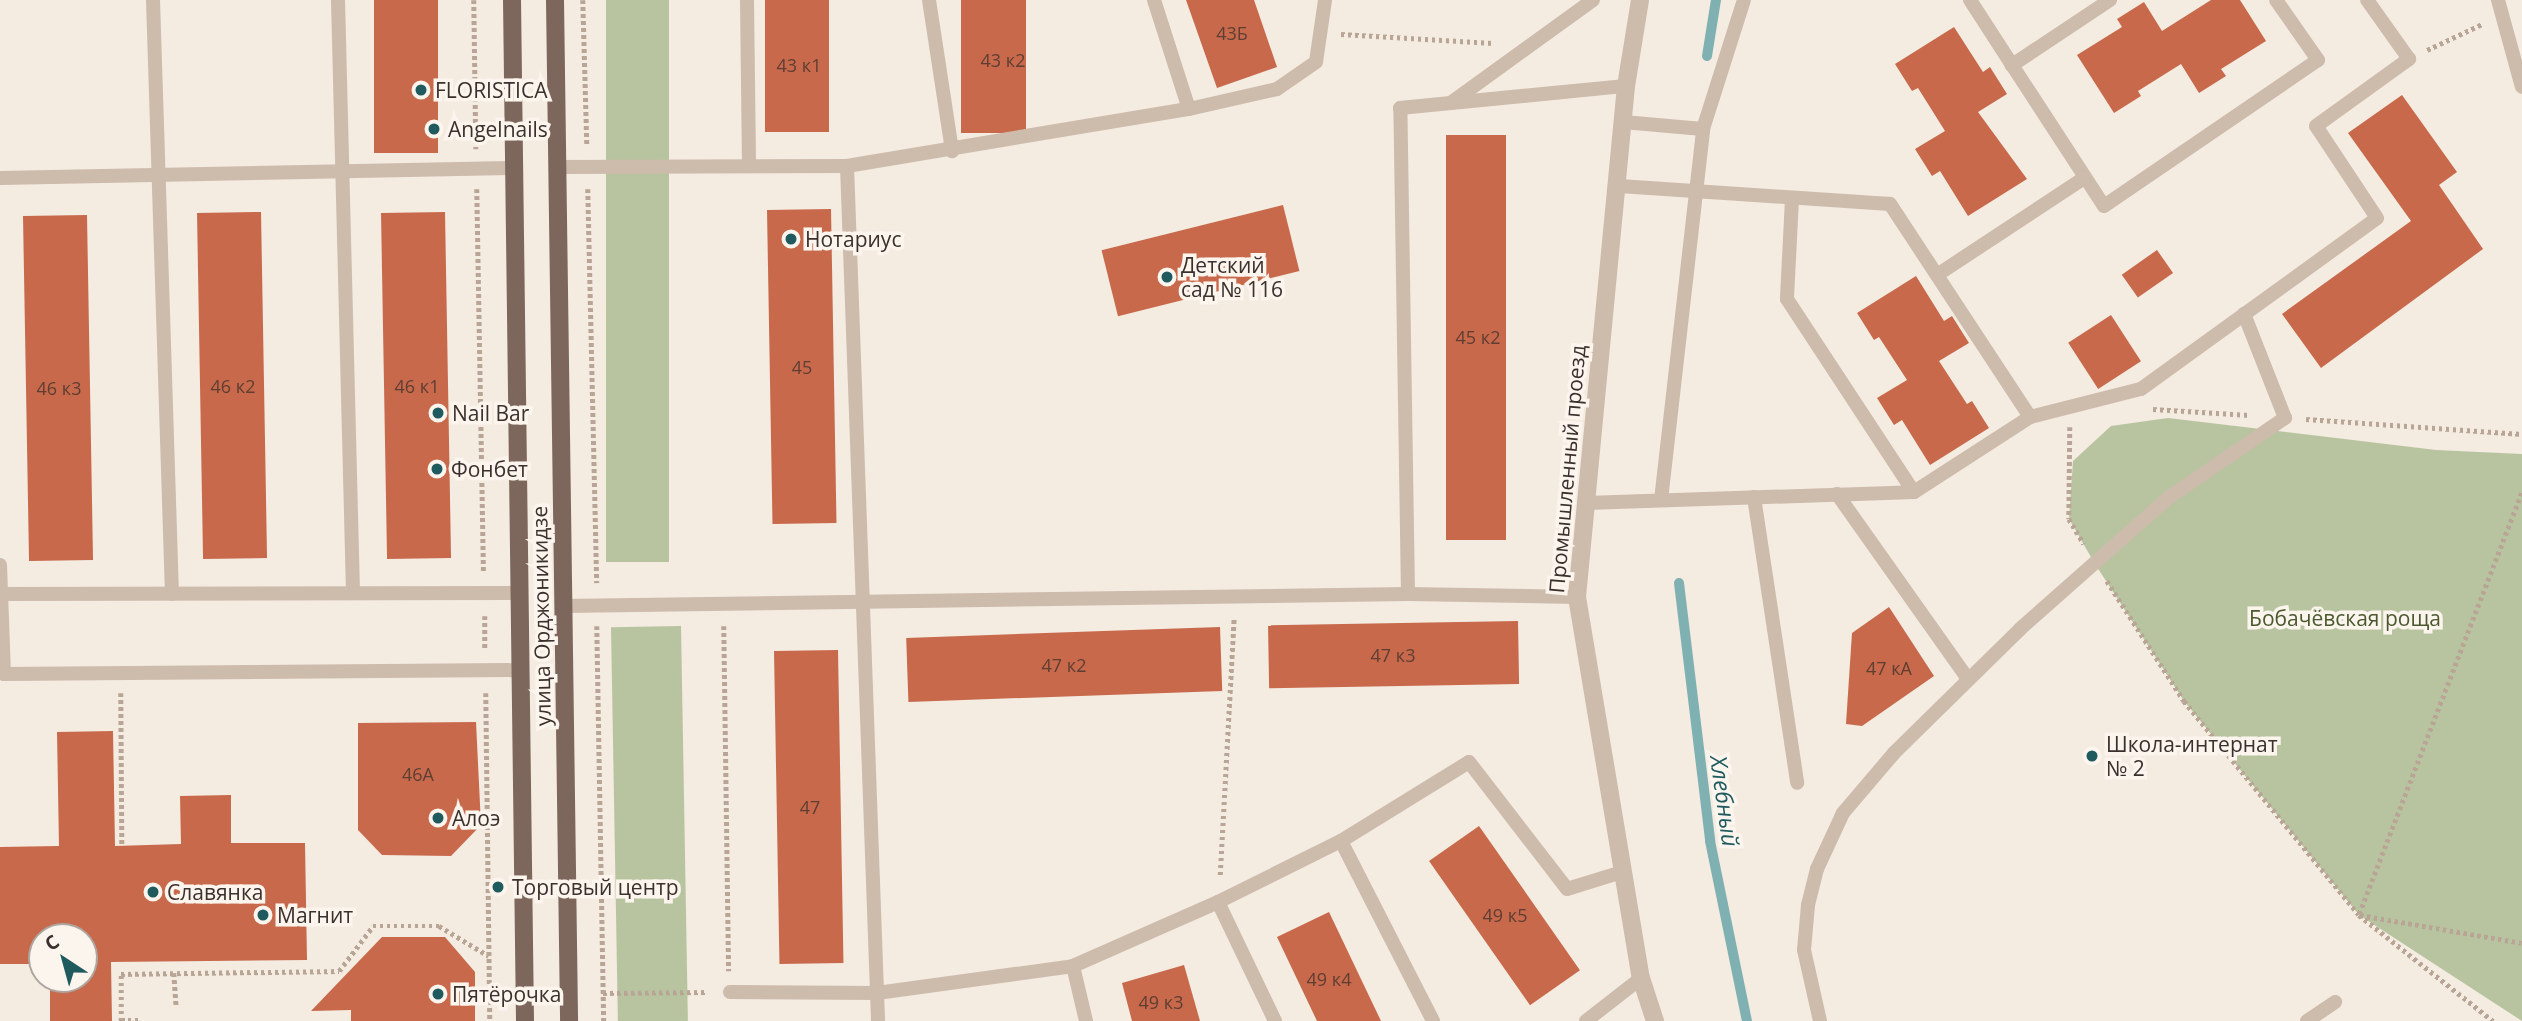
<!DOCTYPE html>
<html>
<head>
<meta charset="utf-8">
<style>
	body { margin:0 }
	#map { position:relative; width:2522px; height:1021px; overflow:hidden; background:#f4ebe1; font-family:"Open Sans",sans-serif }
	div>[style] { position:absolute }
	.green>* { inset:0; background:#b8c4a0; transform-origin:0 0 }
	.stream>* { height:10px; margin:-5px; padding:0 5px; transform-origin:5px; border-radius:5px; background:#7fb0b2 }
	.building>* { inset:0; background:#c8694b; transform-origin:0 0 }
	.path>* { height:4.5px; margin-top:-2.25px; transform-origin:0; background:repeating-linear-gradient(90deg,#b9a596 0 3.5px,transparent 0 7px) }
	.service>* { height:14px; margin:-7px; padding:0 7px; transform-origin:7px; border-radius:7px; background:#cdbbac }
	.minor>* { height:18px; margin:-9px; padding:0 9px; transform-origin:9px; border-radius:9px; background:#cdbbac }
	.primary>* { height:18px; margin:-9px; padding:0 9px; transform-origin:9px; border-radius:9px; background:#7d675c }
	.dots>* { width:19px; height:19px; translate:-50% -50%; box-sizing:border-box; border:4px solid #fbf5ee; border-radius:50% }
	span { translate:-50% -50%; white-space:nowrap; text-align:center; line-height:1.15; -webkit-text-stroke:7px #fbf5ee; paint-order:stroke }
	.number-label { font-size:18px; color:#5e3e33 }
	.number-label span { -webkit-text-stroke-width:0 }
	.poi-label { font-size:21px; color:#3b302b }
	.left { translate:0 -50%; text-align:left }
	.street-label { font-size:21px; color:#3b302b }
	.park-label { font-size:21px; color:#4a5a2e }
	.water-label { font-size:23px; color:#1f5a5e; font-style:italic }
	.north { position:absolute; left:28px; top:923px; width:70px; height:70px; box-sizing:border-box; background:#fbf5ee; border:2px solid #aea6a0; border-radius:50%; rotate:324deg; font-size:19px; font-weight:700; line-height:28px; text-align:center; color:#3b302b }
	.north::after { content:''; display:block; margin:auto; width:24px; height:32px; background:#1f5a5e; clip-path:polygon(50% 0,100% 100%,50% 72%,0 100%) }
</style>
</head>
<body>
<div id="map">
	<div class="green">
		<i style="left:606px;top:0;width:63px;height:562px"></i>
		<i style="clip-path:polygon(2168px 418px,2436px 450px,2522px 454px,2522px 1021px,2359px 915px,2184px 701px,2095px 564px,2069px 519px,2073px 461px,2111px 426px)"></i>
		<i style="left:681px;top:626px;width:395px;height:70px;rotate:89deg"></i>
	</div>
	<div class="stream">
		<i style="left:1707px;top:56px;width:57px;rotate:-80.9deg"></i>
		<i style="left:1679px;top:583px;width:260px;rotate:83.1deg"></i>
		<i style="left:1710px;top:841px;width:184px;rotate:78.4deg"></i>
	</div>
	<div class="building">
		<i style="left:374px;top:0;width:64px;height:153px"></i>
		<i style="left:765px;top:0;width:64px;height:132px"></i>
		<i style="left:961px;top:0;width:65px;height:133px"></i>
		<i style="clip-path:polygon(1186px 0,1254px 0,1277px 67px,1217px 88px)"></i>
		<i style="clip-path:polygon(2211px 0,2240px 0,2266px 41px,2221px 69px,2226px 76px,2199px 93px,2181px 64px,2138px 91px,2141px 96px,2114px 113px,2077px 55px,2122px 27px,2117px 19px,2144px 2px,2162px 31px)"></i>
		<i style="clip-path:polygon(1954px 27px,1983px 72px,1990px 67px,2007px 94px,1978px 112px,2027px 179px,1968px 216px,1940px 171px,1932px 176px,1915px 149px,1945px 131px,1918px 88px,1912px 91px,1895px 64px)"></i>
		<i style="clip-path:polygon(2402px 95px,2457px 172px,2439px 185px,2483px 249px,2321px 368px,2282px 314px,2411px 221px,2348px 133px)"></i>
		<i style="left:1446px;top:135px;width:60px;height:405px"></i>
		<i style="left:1283px;top:205px;width:68px;height:187px;rotate:76deg"></i>
		<i style="left:831px;top:209px;width:314px;height:64px;rotate:89deg"></i>
		<i style="left:261px;top:212px;width:346px;height:64px;rotate:89deg"></i>
		<i style="left:445px;top:212px;width:346px;height:64px;rotate:89deg"></i>
		<i style="left:87px;top:215px;width:345px;height:64px;rotate:89deg"></i>
		<i style="left:2157px;top:250px;width:28px;height:43px;rotate:55deg"></i>
		<i style="clip-path:polygon(1916px 276px,1944px 321px,1952px 316px,1969px 343px,1939px 361px,1967px 404px,1972px 401px,1989px 428px,1930px 465px,1902px 420px,1894px 425px,1877px 398px,1907px 380px,1879px 337px,1874px 340px,1857px 313px)"></i>
		<i style="left:2111px;top:315px;width:55px;height:51px;rotate:57deg"></i>
		<i style="clip-path:polygon(1889px 607px,1934px 676px,1862px 726px,1846px 724px,1852px 633px)"></i>
		<i style="left:1518px;top:621px;width:63px;height:250px;rotate:89deg"></i>
		<i style="left:1220px;top:627px;width:64px;height:314px;rotate:88deg"></i>
		<i style="left:838px;top:650px;width:313px;height:64px;rotate:89deg"></i>
		<i style="clip-path:polygon(476px 722px,481px 825px,451px 856px,382px 855px,358px 830px,358px 723px)"></i>
		<i style="clip-path:polygon(113px 731px,115px 846px,181px 844px,180px 796px,231px 795px,231px 843px,305px 843px,307px 960px,111px 962px,112px 1021px,50px 1021px,50px 979px,84px 979px,84px 937px,42px 937px,42px 964px,0 964px,0 847px,59px 846px,57px 732px)"></i>
		<i style="left:1479px;top:826px;width:176px;height:61px;rotate:55deg"></i>
		<i style="clip-path:polygon(1329px 912px,1381px 1021px,1317px 1021px,1277px 937px)"></i>
		<i style="clip-path:polygon(382px 937px,445px 937px,475px 972px,475px 1021px,351px 1021px,351px 1010px,311px 1011px)"></i>
		<i style="clip-path:polygon(1184px 965px,1200px 1021px,1132px 1021px,1122px 983px)"></i>
	</div>
	<div class="path">
		<i style="left:474px;top:0;width:149px;rotate:89.2deg"></i>
		<i style="left:583px;top:0;width:145px;rotate:88.4deg"></i>
		<i style="left:1341px;top:34px;width:152px;rotate:3.4deg"></i>
		<i style="left:2427px;top:50px;width:61px;rotate:-25.3deg"></i>
		<i style="left:477px;top:189px;width:383px;rotate:89deg"></i>
		<i style="left:588px;top:189px;width:394px;rotate:88.7deg"></i>
		<i style="left:2153px;top:409px;width:96px;rotate:3.6deg"></i>
		<i style="left:2306px;top:419px;width:217px;rotate:4deg"></i>
		<i style="left:2070px;top:427px;width:92px;rotate:90.6deg"></i>
		<i style="left:2069px;top:519px;width:29px;rotate:59deg"></i>
		<i style="left:2107px;top:581px;width:143px;rotate:57.3deg"></i>
		<i style="left:2184px;top:701px;width:276px;rotate:50.7deg"></i>
		<i style="left:2359px;top:915px;width:171px;rotate:38.3deg"></i>
		<i style="left:485px;top:616px;width:33px;rotate:90deg"></i>
		<i style="left:597px;top:626px;width:395px;rotate:89deg"></i>
		<i style="left:724px;top:626px;width:345px;rotate:89.2deg"></i>
		<i style="left:121px;top:693px;width:153px;rotate:89.6deg"></i>
		<i style="left:486px;top:693px;width:328px;rotate:89.3deg"></i>
		<i style="left:1220px;top:875px;width:257px;rotate:-86.9deg"></i>
		<i style="left:2359px;top:914px;width:453px;rotate:-68.9deg"></i>
		<i style="left:2360px;top:915px;width:164px;rotate:9.8deg"></i>
		<i style="left:174px;top:973px;width:32px;rotate:86deg"></i>
		<i style="left:603px;top:993px;width:105px;rotate:-0.5deg"></i>
		<i style="left:121px;top:1020px;width:19px"></i>
		<i style="left:121px;top:1021px;width:47px;rotate:-90deg"></i>
		<i style="left:121px;top:974px;width:218px;rotate:-0.8deg"></i>
		<i style="left:339px;top:971px;width:56px;rotate:-52.9deg"></i>
		<i style="left:373px;top:926px;width:66px"></i>
		<i style="left:439px;top:926px;width:58px;rotate:31deg"></i>
	</div>
	<div class="service">
		<i style="left:153px;top:0;width:594px;rotate:88.17deg"></i>
		<i style="left:338px;top:0;width:593px;rotate:88.55deg"></i>
		<i style="left:747px;top:0;width:164px;rotate:89.3deg"></i>
		<i style="left:929px;top:0;width:153px;rotate:81.3deg"></i>
		<i style="left:1154px;top:0;width:114px;rotate:72.2deg"></i>
		<i style="left:1970px;top:0;width:77px;rotate:57.1deg"></i>
		<i style="left:2110px;top:0;width:118px;rotate:146.4deg"></i>
		<i style="left:2012px;top:65px;width:168px;rotate:56.9deg"></i>
		<i style="left:2104px;top:206px;width:259px;rotate:-34.3deg"></i>
		<i style="left:2318px;top:60px;width:73px;rotate:-125deg"></i>
		<i style="left:2498px;top:0;width:90px;rotate:74.6deg"></i>
		<i style="left:1452px;top:102px;width:174px;rotate:-35.9deg"></i>
		<i style="left:1623px;top:122px;width:80px;rotate:5deg"></i>
		<i style="left:847px;top:166px;width:856px;rotate:87.92deg"></i>
		<i style="left:558px;top:167px;width:289px;rotate:-0.2deg"></i>
		<i style="left:847px;top:166px;width:347px;rotate:-9.5deg"></i>
		<i style="left:1189px;top:109px;width:90px;rotate:-12.8deg"></i>
		<i style="left:1277px;top:89px;width:47px;rotate:-34.7deg"></i>
		<i style="left:1316px;top:62px;width:63px;rotate:-81.7deg"></i>
		<i style="left:0;top:178px;width:514px;rotate:-1.11deg"></i>
		<i style="left:1792px;top:199px;width:100px;rotate:92.9deg"></i>
		<i style="left:1787px;top:299px;width:231px;rotate:56.7deg"></i>
		<i style="left:1937px;top:275px;width:176px;rotate:-33.4deg"></i>
		<i style="left:2030px;top:417px;width:114px;rotate:-14.2deg"></i>
		<i style="left:2141px;top:389px;width:291px;rotate:-35.9deg"></i>
		<i style="left:2377px;top:218px;width:110px;rotate:-123.5deg"></i>
		<i style="left:2316px;top:126px;width:115px;rotate:-35.8deg"></i>
		<i style="left:2409px;top:59px;width:72px;rotate:-125.4deg"></i>
		<i style="left:1837px;top:494px;width:227px;rotate:54.7deg"></i>
		<i style="left:1754px;top:497px;width:289px;rotate:81.4deg"></i>
		<i style="left:1661px;top:500px;width:373px;rotate:-83.5deg"></i>
		<i style="left:1703px;top:129px;width:135px;rotate:-72.4deg"></i>
		<i style="left:1586px;top:503px;width:328px;rotate:-1.9deg"></i>
		<i style="left:1914px;top:492px;width:138px;rotate:-32.9deg"></i>
		<i style="left:2030px;top:417px;width:255px;rotate:-123.3deg"></i>
		<i style="left:1890px;top:204px;width:275px;rotate:-176.2deg"></i>
		<i style="left:0;top:565px;width:109px;rotate:87.9deg"></i>
		<i style="left:4px;top:674px;width:516px;rotate:-0.44deg"></i>
		<i style="left:0;top:594px;width:519px;rotate:-0.11deg"></i>
		<i style="left:1408px;top:594px;width:486px;rotate:-90.9deg"></i>
		<i style="left:1400px;top:108px;width:227px;rotate:-5.6deg"></i>
		<i style="left:563px;top:606px;width:845px;rotate:-0.81deg"></i>
		<i style="left:1408px;top:594px;width:169px;rotate:1deg"></i>
		<i style="left:1341px;top:841px;width:202px;rotate:62.9deg"></i>
		<i style="left:1218px;top:902px;width:132px;rotate:64.4deg"></i>
		<i style="left:1073px;top:966px;width:57px;rotate:76.7deg"></i>
		<i style="left:730px;top:992px;width:147px;rotate:0.4deg"></i>
		<i style="left:877px;top:993px;width:198px;rotate:-7.8deg"></i>
		<i style="left:1073px;top:966px;width:158px;rotate:-23.8deg"></i>
		<i style="left:1218px;top:902px;width:137px;rotate:-26.4deg"></i>
		<i style="left:1341px;top:841px;width:150px;rotate:-31.7deg"></i>
		<i style="left:1469px;top:762px;width:160px;rotate:52.3deg"></i>
		<i style="left:1567px;top:889px;width:58px;rotate:-17.2deg"></i>
		<i style="left:1586px;top:1021px;width:70px;rotate:-38deg"></i>
		<i style="left:1820px;top:1021px;width:73px;rotate:-102.7deg"></i>
		<i style="left:1804px;top:950px;width:45px;rotate:-84.9deg"></i>
		<i style="left:1808px;top:905px;width:37px;rotate:-76deg"></i>
		<i style="left:1817px;top:869px;width:62px;rotate:-65.1deg"></i>
		<i style="left:1843px;top:813px;width:79px;rotate:-49.6deg"></i>
		<i style="left:1894px;top:753px;width:177px;rotate:-44.5deg"></i>
		<i style="left:2020px;top:629px;width:198px;rotate:-41.5deg"></i>
		<i style="left:2168px;top:498px;width:142px;rotate:-34.4deg"></i>
		<i style="left:2285px;top:418px;width:112px;rotate:-111.5deg"></i>
		<i style="left:2307px;top:1021px;width:34px;rotate:-34deg"></i>
	</div>
	<div class="minor">
		<i style="left:1640px;top:0;width:87px;rotate:99.2deg"></i>
		<i style="left:1626px;top:86px;width:513px;rotate:95.48deg"></i>
		<i style="left:1577px;top:597px;width:386px;rotate:80.5deg"></i>
		<i style="left:1641px;top:978px;width:45px;rotate:72deg"></i>
	</div>
	<div class="primary">
		<i style="left:512px;top:0;width:1021px;rotate:89.27deg"></i>
		<i style="left:555px;top:0;width:1021px;rotate:89.21deg"></i>
	</div>
	<div class="dots">
		<i style="left:421px;top:90px;background:#1f5a5e"></i>
		<i style="left:434px;top:129px;background:#1f5a5e"></i>
		<i style="left:791px;top:239px;background:#1f5a5e"></i>
		<i style="left:1167px;top:277px;background:#1f5a5e"></i>
		<i style="left:438px;top:413px;background:#1f5a5e"></i>
		<i style="left:437px;top:469px;background:#1f5a5e"></i>
		<i style="left:2092px;top:756px;background:#1f5a5e"></i>
		<i style="left:438px;top:818px;background:#1f5a5e"></i>
		<i style="left:498px;top:887px;background:#1f5a5e"></i>
		<i style="left:153px;top:892px;background:#1f5a5e"></i>
		<i style="left:263px;top:915px;background:#1f5a5e"></i>
		<i style="left:438px;top:994px;background:#1f5a5e"></i>
	</div>
	<div class="number-label">
		<span style="left:1232px;top:33px">43Б</span>
		<span style="left:1003px;top:60px">43 к2</span>
		<span style="left:799px;top:65px">43 к1</span>
		<span style="left:1478px;top:337px">45 к2</span>
		<span style="left:802px;top:367px">45</span>
		<span style="left:233px;top:386px">46 к2</span>
		<span style="left:417px;top:386px">46 к1</span>
		<span style="left:59px;top:388px">46 к3</span>
		<span style="left:1393px;top:655px">47 к3</span>
		<span style="left:1064px;top:665px">47 к2</span>
		<span style="left:1889px;top:668px">47 кА</span>
		<span style="left:418px;top:774px">46А</span>
		<span style="left:810px;top:807px">47</span>
		<span style="left:1505px;top:915px">49 к5</span>
		<span style="left:1329px;top:979px">49 к4</span>
		<span style="left:1161px;top:1002px">49 к3</span>
	</div>
	<div class="poi-label">
		<span class="left" style="left:435px;top:90px">FLORISTICA</span>
		<span class="left" style="left:448px;top:129px">Angelnails</span>
		<span class="left" style="left:805px;top:239px">Нотариус</span>
		<span class="left" style="left:1181px;top:277px">Детский<br>сад № 116</span>
		<span class="left" style="left:452px;top:413px">Nail Bar</span>
		<span class="left" style="left:451px;top:469px">Фонбет</span>
		<span class="left" style="left:2106px;top:756px">Школа-интернат<br>№ 2</span>
		<span class="left" style="left:452px;top:818px">Алоэ</span>
		<span class="left" style="left:512px;top:887px">Торговый центр</span>
		<span class="left" style="left:167px;top:892px">Славянка</span>
		<span class="left" style="left:277px;top:915px">Магнит</span>
		<span class="left" style="left:452px;top:994px">Пятёрочка</span>
	</div>
	<div class="street-label">
		<span style="left:1567px;top:469px;rotate:-85deg">Промышленный проезд</span>
		<span style="left:541px;top:616px;rotate:-91deg">улица Орджоникидзе</span>
	</div>
	<div class="park-label">
		<span style="left:2345px;top:618px">Бобачёвская роща</span>
	</div>
	<div class="water-label">
		<span style="left:1725px;top:801px;rotate:82deg">Хлебный</span>
	</div>
	<div class="north">С</div>
</div>
</body>
</html>
